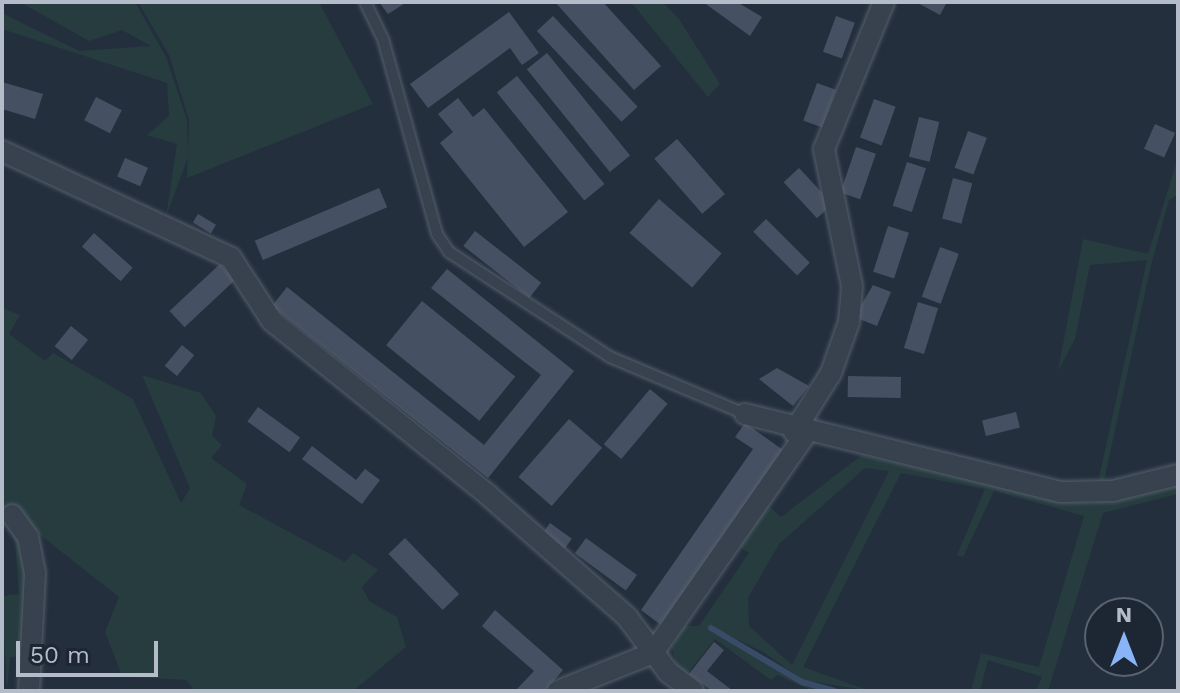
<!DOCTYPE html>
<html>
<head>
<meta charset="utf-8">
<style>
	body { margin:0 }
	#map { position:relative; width:1180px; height:693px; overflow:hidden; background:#242f3e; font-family:"Work Sans",sans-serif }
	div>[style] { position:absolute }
	.green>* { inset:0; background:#263c3f }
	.stream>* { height:6px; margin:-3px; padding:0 3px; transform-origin:3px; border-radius:3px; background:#394c67 }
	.building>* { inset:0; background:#455162; transform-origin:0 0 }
	.roads { filter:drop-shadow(0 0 2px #565f6c) drop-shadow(0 0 2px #565f6c) }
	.service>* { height:10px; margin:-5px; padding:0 5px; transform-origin:5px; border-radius:5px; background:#38414e }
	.minor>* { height:20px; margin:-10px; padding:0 10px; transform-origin:10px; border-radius:10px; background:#38414e }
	span { translate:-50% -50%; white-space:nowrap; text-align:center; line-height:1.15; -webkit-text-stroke:8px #1d2633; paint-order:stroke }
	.frame { position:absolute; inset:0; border:4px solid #b4bcc9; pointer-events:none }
	.north { position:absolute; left:1084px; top:597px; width:80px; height:80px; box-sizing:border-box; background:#1d2633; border:2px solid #59626f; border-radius:50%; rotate:0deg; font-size:22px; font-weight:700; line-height:32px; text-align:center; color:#b4bcc9 }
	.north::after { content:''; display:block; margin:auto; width:28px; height:36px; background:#8ab4f8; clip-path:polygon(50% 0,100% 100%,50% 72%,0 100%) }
	.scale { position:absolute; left:16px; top:641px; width:142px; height:36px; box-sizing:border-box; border:4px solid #b4bcc9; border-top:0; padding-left:10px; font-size:24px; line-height:28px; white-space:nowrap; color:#b4bcc9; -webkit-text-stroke:6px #1d2633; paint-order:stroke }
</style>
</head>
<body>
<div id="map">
	<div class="green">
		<i style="clip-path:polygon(20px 2px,135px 2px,166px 57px,187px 120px,188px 157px,166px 217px,177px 144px,147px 135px,169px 116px,167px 83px,2px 29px,2px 13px,79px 51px,151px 46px,122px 30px,89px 41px)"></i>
		<i style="clip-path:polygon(138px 2px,319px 2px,373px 104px,187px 178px,189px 120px,169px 55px)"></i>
		<i style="clip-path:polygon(631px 2px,663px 2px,679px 19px,720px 84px,708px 97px)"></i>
		<i style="clip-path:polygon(1177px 161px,1178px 195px,1169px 200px,1151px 265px,1104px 481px,1178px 466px,1100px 488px,1047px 480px,1098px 482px,1147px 260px,1090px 265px,1075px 339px,1058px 371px,1083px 239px,1148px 254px)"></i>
		<i style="clip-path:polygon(2px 308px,20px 315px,9px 334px,45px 361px,53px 353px,133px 399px,181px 503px,190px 488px,142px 375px,201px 393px,216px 416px,212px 436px,222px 445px,211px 458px,247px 484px,239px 505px,345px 562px,353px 553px,378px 570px,362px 587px,369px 601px,397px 617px,406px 647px,353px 691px,195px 691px,186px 680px,122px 676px,105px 632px,119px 597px,2px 505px)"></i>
		<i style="clip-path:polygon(evenodd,862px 455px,1060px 501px,1091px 503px,1178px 484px,1178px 494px,1103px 513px,1048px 691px,1036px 691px,1042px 677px,988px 660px,980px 691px,971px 691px,981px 653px,1039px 667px,1084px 516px,994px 491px,963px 557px,957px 555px,985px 489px,901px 473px,803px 667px,870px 691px,803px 680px,763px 652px,712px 627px,802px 683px,830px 691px,813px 691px,777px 675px,771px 680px,715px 639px,688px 673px,711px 691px,701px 691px,678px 672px,672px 648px,684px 626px,699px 626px,749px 553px,735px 544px,766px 504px,781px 517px,862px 455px,865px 468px,889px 471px,792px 665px,749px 626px,748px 598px,779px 544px,865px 468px)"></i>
		<i style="clip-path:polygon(2px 512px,30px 553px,28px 653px,10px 658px,7px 691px,2px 596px,19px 594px,15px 541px)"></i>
	</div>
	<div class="stream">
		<i style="left:711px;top:628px;width:106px;rotate:30.7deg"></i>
		<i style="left:802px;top:682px;width:34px;rotate:15deg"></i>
	</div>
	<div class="building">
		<i style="clip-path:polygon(379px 2px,407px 2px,388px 14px)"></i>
		<i style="clip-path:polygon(555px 2px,603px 2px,661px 66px,634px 90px)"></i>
		<i style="clip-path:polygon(703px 2px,737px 2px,762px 17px,750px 36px)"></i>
		<i style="clip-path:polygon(916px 2px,947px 2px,940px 15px)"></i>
		<i style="clip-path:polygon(509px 12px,539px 53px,522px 65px,510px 48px,428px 108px,410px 84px)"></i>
		<i style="left:553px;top:16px;width:124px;height:22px;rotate:47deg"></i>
		<i style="left:836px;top:16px;width:20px;height:38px;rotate:20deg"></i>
		<i style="left:547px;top:53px;width:132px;height:26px;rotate:51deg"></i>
		<i style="left:517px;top:76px;width:139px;height:26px;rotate:51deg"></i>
		<i style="clip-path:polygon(2px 82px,43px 94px,35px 119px,2px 109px)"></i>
		<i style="left:817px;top:83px;width:20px;height:40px;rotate:20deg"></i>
		<i style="left:96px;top:97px;width:29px;height:26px;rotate:27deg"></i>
		<i style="clip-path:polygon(458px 98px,473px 117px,484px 108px,568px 212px,524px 247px,440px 143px,453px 132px,438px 114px)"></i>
		<i style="left:874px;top:99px;width:23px;height:41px;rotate:20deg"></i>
		<i style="left:919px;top:117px;width:21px;height:41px;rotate:14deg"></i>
		<i style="left:1155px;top:124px;width:22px;height:27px;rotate:24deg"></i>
		<i style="left:968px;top:131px;width:20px;height:39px;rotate:20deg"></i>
		<i style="left:677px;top:139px;width:73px;height:30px;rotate:49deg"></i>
		<i style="left:856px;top:147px;width:21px;height:48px;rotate:19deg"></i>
		<i style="left:125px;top:158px;width:25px;height:20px;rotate:23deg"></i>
		<i style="left:907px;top:162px;width:20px;height:46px;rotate:18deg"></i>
		<i style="left:799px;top:168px;width:49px;height:21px;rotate:47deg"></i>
		<i style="left:953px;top:178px;width:20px;height:42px;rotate:15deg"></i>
		<i style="left:379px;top:188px;width:21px;height:135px;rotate:67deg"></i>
		<i style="left:659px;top:199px;width:83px;height:45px;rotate:41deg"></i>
		<i style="left:198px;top:214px;width:21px;height:10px;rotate:31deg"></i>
		<i style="left:766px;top:219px;width:62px;height:18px;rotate:45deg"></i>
		<i style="left:888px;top:226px;width:22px;height:48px;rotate:18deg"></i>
		<i style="left:475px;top:231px;width:84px;height:19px;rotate:38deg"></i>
		<i style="left:94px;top:233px;width:52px;height:18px;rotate:42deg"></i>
		<i style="left:940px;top:247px;width:20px;height:53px;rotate:20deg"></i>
		<i style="left:220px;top:264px;width:22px;height:69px;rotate:47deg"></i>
		<i style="clip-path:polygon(447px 269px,574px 371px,488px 478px,272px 306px,287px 287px,484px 445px,541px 375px,431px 288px)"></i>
		<i style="clip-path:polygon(873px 285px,891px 292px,877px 326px,854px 317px)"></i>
		<i style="left:422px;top:301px;width:120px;height:57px;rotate:39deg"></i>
		<i style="left:918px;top:302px;width:21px;height:48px;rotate:17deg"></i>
		<i style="left:71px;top:326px;width:22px;height:26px;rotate:39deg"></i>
		<i style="left:182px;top:345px;width:16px;height:27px;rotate:40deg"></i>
		<i style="clip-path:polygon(777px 368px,809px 386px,793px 406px,759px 379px)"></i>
		<i style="left:848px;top:376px;width:53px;height:21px;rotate:1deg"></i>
		<i style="left:650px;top:389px;width:23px;height:72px;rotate:40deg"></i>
		<i style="left:258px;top:407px;width:52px;height:18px;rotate:36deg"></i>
		<i style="left:1016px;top:412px;width:16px;height:35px;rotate:76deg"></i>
		<i style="left:569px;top:419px;width:44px;height:77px;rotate:41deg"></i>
		<i style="clip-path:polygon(745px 423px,783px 450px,661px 625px,641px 610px,753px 449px,735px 437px)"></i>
		<i style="clip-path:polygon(312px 446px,356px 480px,365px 469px,380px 480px,362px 504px,302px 459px)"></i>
		<i style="left:550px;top:523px;width:27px;height:14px;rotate:36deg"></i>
		<i style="left:405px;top:538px;width:78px;height:23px;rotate:46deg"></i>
		<i style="left:586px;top:538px;width:63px;height:19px;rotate:36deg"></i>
		<i style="clip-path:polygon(495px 610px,563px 670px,545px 691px,517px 689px,534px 671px,482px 626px)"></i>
		<i style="clip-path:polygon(714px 642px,724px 650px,707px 671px,733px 691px,712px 691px,689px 674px)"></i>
	</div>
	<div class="roads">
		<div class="service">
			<i style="left:365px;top:2px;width:41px;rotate:64.1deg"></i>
			<i style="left:383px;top:39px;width:202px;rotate:74.5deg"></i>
			<i style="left:437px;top:234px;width:22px;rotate:56deg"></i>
			<i style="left:449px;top:252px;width:192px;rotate:33.1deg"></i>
			<i style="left:610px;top:357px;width:147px;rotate:22.9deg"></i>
		</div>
		<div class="minor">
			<i style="left:2px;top:151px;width:253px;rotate:25deg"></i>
			<i style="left:231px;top:258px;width:75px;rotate:56.9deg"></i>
			<i style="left:272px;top:321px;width:276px;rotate:38.8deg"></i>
			<i style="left:487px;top:494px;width:186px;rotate:41.3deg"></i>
			<i style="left:627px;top:617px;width:69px;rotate:53.3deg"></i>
			<i style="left:668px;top:672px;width:31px;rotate:37deg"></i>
			<i style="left:745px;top:414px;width:325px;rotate:13.9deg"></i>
			<i style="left:1060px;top:492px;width:53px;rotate:-1.1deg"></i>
			<i style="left:1113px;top:491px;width:67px;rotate:-13.8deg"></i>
			<i style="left:794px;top:432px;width:70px;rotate:-57.9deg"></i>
			<i style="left:831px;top:373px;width:54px;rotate:-70.6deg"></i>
			<i style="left:849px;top:322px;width:36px;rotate:-85deg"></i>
			<i style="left:852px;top:286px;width:140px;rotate:-101.6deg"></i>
			<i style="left:824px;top:149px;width:159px;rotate:-67.8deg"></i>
			<i style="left:12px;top:515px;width:27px;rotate:54deg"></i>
			<i style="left:28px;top:537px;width:37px;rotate:79deg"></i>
			<i style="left:35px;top:573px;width:118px;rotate:92.9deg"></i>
			<i style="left:558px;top:691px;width:102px;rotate:-21.8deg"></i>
			<i style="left:653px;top:653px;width:267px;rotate:-55.1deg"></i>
		</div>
	</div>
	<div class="frame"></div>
	<div class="north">N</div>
	<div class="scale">50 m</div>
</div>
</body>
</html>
